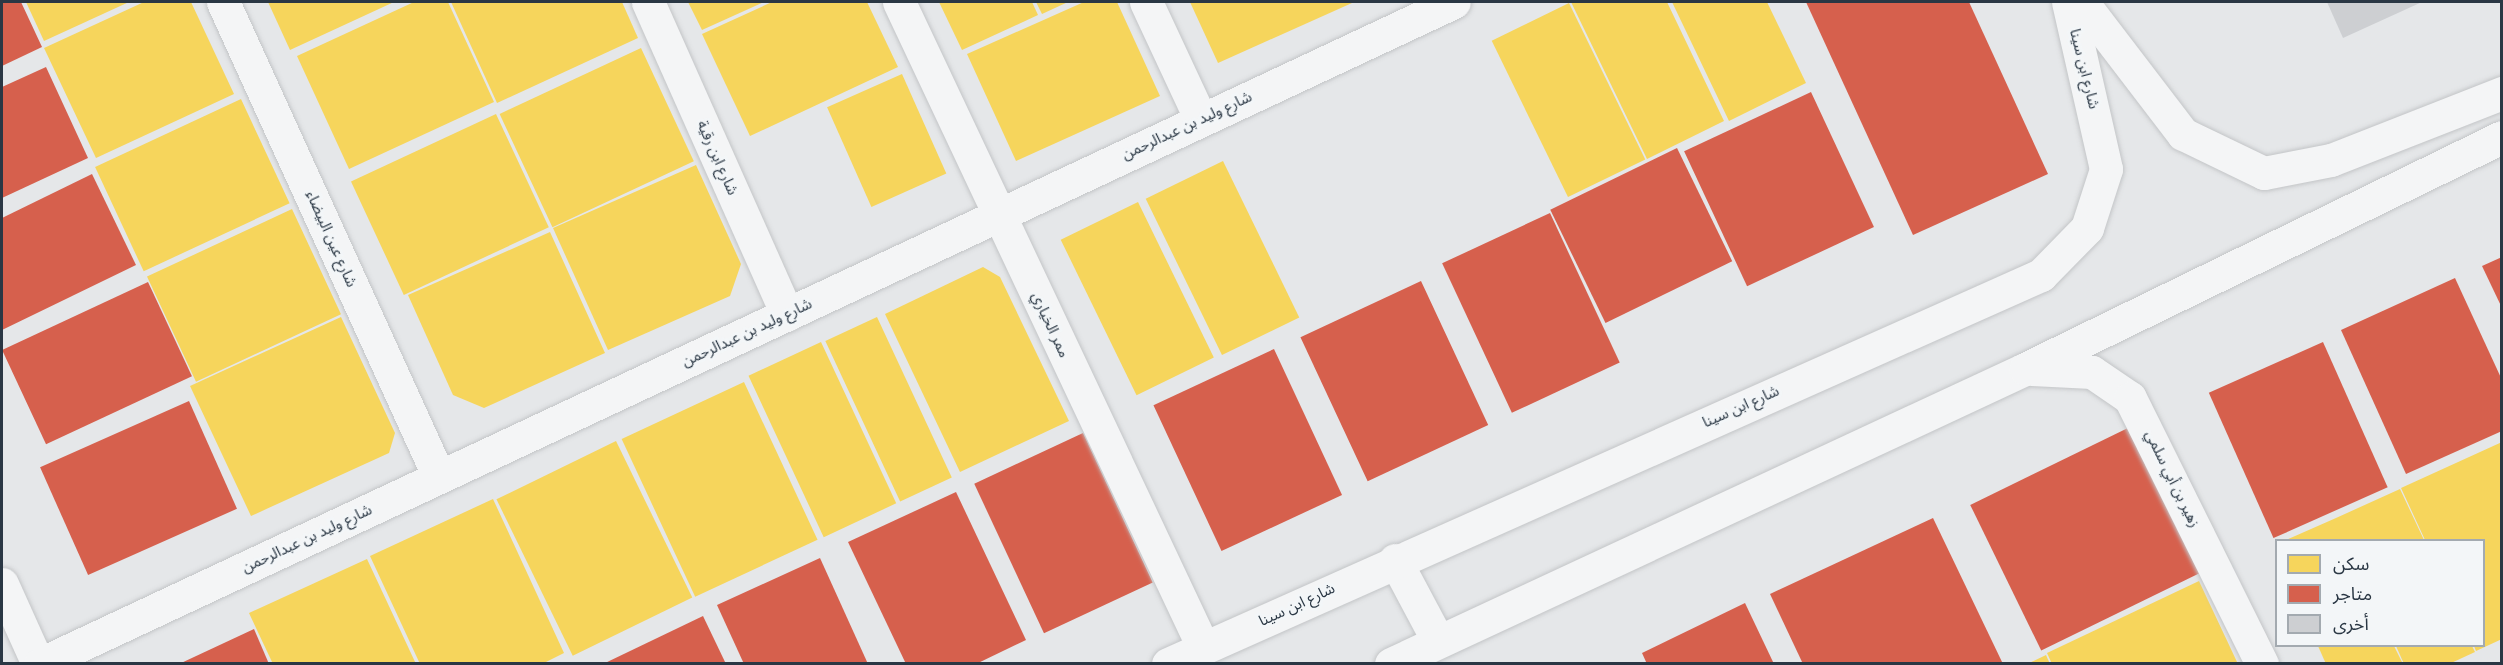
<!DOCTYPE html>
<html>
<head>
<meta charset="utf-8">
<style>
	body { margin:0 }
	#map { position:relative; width:2503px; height:665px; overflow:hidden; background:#e5e7e9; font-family:Figtree,"Noto Sans Arabic",sans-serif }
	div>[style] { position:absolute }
	.homes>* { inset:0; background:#f6d55c; transform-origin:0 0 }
	.shops>* { inset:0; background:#d6604d; transform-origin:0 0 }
	.building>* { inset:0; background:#cdcfd2 }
	.roads { filter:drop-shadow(0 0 2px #c3c5c7) drop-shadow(0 0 2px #c3c5c7) }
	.minor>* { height:33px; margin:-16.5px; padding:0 16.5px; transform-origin:16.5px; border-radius:16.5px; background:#f4f5f6 }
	span { translate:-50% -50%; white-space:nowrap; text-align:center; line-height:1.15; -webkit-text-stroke:6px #f3f6f8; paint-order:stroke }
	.street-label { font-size:15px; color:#2a3744 }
	.frame { position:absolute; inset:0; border:3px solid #2a3744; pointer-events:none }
	.legend { position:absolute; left:2275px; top:539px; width:210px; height:108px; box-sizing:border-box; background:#f3f6f8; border:2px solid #a3aab0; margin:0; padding:8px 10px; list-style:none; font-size:18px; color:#2a3744 }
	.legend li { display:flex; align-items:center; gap:12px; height:30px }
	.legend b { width:30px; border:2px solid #a3aab0 }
</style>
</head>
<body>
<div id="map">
	<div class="homes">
		<i style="clip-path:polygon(26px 2px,129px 2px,44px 41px)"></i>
		<i style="clip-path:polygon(144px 2px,191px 2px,234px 94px,96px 158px,44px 48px)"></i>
		<i style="clip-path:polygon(268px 2px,394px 2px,290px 50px)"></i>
		<i style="clip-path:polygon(414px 2px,448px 2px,494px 102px,349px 169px,297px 56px)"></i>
		<i style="clip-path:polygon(451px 2px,622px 2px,638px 38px,497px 103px)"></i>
		<i style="clip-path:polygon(688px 2px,764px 2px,702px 30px)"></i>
		<i style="clip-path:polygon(772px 2px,867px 2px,898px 67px,750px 136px,702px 34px)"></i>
		<i style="clip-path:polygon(939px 2px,1032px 2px,1038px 15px,962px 50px)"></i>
		<i style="clip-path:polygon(1036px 2px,1068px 2px,1042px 14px)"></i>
		<i style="clip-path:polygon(1084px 2px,1117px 2px,1160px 96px,1016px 161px,967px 54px)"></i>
		<i style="clip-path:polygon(1190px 2px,1351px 2px,1352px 3px,1218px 63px)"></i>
		<i style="clip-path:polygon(1571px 2px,1667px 2px,1724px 121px,1647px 159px)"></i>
		<i style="clip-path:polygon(1672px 2px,1767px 2px,1806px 83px,1729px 121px)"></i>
		<i style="left:1569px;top:3px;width:174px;height:86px;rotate:64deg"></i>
		<i style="left:641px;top:48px;width:125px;height:156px;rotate:65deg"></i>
		<i style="left:902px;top:74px;width:109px;height:82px;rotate:66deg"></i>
		<i style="left:241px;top:99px;width:115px;height:161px;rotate:65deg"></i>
		<i style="left:496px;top:114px;width:125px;height:160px;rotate:65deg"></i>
		<i style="left:1223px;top:161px;width:174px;height:86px;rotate:64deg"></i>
		<i style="clip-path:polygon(696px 165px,741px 264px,730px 296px,608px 350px,553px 228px)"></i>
		<i style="left:1138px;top:202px;width:173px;height:86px;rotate:64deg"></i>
		<i style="left:292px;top:209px;width:116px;height:160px;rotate:65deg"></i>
		<i style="clip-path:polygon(550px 232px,605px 353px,484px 408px,453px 395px,408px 295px)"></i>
		<i style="clip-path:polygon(983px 267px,1000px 277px,1069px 421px,960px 472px,885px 314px)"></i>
		<i style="clip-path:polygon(341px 317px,395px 433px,389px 453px,251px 516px,190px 386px)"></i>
		<i style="left:877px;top:317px;width:177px;height:57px;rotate:65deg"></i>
		<i style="left:821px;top:342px;width:178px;height:80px;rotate:65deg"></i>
		<i style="left:744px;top:382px;width:174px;height:135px;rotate:65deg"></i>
		<i style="left:616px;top:441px;width:174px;height:133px;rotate:64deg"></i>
		<i style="clip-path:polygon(2502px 442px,2502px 639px,2476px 651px,2474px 646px,2484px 646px,2484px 540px,2425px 540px,2401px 488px)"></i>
		<i style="clip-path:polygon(2400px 489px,2424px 540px,2286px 540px,2336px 518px)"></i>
		<i style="clip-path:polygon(493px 499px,564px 653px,542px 664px,420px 664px,370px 556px)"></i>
		<i style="clip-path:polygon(367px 559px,416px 664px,273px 664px,249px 613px)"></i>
		<i style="clip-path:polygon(2199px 581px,2238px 664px,2052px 664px,2047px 653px)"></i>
		<i style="clip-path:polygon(2318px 646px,2394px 646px,2403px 664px,2326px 664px)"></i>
		<i style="clip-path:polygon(2396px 646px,2472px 646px,2475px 652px,2449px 664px,2404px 664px)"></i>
		<i style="clip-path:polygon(2046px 655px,2050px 664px,2027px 664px)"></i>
	</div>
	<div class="shops">
		<i style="clip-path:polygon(2px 2px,21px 2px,42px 47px,2px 66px)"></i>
		<i style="clip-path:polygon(1806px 2px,1969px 2px,2048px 174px,1913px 235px)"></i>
		<i style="clip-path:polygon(46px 67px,88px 158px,2px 198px,2px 87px)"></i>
		<i style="left:1811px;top:92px;width:149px;height:140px;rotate:65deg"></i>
		<i style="left:1677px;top:148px;width:126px;height:141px;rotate:64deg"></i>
		<i style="clip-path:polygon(92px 174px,136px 265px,2px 330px,2px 218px)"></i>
		<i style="left:1550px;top:213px;width:165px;height:119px;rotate:65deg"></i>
		<i style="clip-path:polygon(2502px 257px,2502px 308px,2482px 266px)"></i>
		<i style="clip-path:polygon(2455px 278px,2502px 380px,2502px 431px,2406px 474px,2341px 330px)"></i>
		<i style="left:1421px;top:281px;width:159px;height:133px;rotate:65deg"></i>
		<i style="left:148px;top:282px;width:104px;height:161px;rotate:65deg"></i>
		<i style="left:2323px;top:342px;width:159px;height:125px;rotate:66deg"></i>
		<i style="left:1274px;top:349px;width:161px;height:133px;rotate:65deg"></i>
		<i style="left:189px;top:401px;width:118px;height:163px;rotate:66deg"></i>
		<i style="left:2132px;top:426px;width:162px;height:180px;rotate:64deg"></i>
		<i style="left:1083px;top:433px;width:165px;height:120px;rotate:65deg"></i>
		<i style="clip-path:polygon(956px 492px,1026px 640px,976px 664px,906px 664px,848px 542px)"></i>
		<i style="clip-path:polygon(1933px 518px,2003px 664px,1803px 664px,1770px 594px)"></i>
		<i style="clip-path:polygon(820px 558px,868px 664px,744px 664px,717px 605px)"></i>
		<i style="clip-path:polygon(1745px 603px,1774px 664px,1647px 664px,1642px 653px)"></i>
		<i style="clip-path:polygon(703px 616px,726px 664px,603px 664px)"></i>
		<i style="clip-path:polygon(254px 629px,269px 664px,179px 664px)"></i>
	</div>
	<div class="building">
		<i style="clip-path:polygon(2327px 2px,2422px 2px,2343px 38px)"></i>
	</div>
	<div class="roads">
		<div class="minor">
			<i style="left:223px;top:2px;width:522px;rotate:65.55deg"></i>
			<i style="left:648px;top:2px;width:342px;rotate:66deg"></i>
			<i style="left:899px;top:2px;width:713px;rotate:64.76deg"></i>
			<i style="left:1146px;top:2px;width:130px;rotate:65deg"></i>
			<i style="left:2082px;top:2px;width:166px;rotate:52.6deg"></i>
			<i style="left:2183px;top:134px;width:90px;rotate:25.7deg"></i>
			<i style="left:2264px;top:173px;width:68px;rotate:-11deg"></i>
			<i style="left:2331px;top:160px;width:184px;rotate:-21.4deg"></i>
			<i style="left:2032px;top:369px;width:60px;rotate:2.9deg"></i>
			<i style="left:2092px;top:372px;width:46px;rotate:34.4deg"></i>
			<i style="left:2130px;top:398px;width:297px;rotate:63.6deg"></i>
			<i style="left:1395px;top:560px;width:92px;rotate:62deg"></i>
			<i style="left:2px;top:584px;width:88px;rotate:65.8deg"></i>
			<i style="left:40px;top:664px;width:1561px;rotate:-25.09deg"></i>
			<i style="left:1168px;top:664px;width:956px;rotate:-24.02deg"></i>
			<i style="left:2041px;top:275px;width:66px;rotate:-45.6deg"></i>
			<i style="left:2087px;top:228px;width:62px;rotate:-72.1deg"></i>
			<i style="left:2106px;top:169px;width:171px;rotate:-102.8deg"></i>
			<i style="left:1391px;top:664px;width:699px;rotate:-24.95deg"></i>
			<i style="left:2025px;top:369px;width:530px;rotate:-25.94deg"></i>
		</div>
	</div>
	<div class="street-label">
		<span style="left:2084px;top:69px;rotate:76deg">شارع ابن سينا</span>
		<span style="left:1187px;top:126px;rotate:-25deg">شارع وليد بن عبدالرحمن</span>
		<span style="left:717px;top:158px;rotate:66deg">شارع ابن رقية</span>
		<span style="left:331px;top:239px;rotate:66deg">شارع عين البيضاء</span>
		<span style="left:1050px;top:325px;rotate:65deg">ممر الخياري</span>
		<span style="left:747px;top:333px;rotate:-25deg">شارع وليد بن عبدالرحمن</span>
		<span style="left:1741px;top:407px;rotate:-24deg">شارع ابن سينا</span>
		<span style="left:2172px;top:479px;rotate:64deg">زهير بن أبي سلمي</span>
		<span style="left:307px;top:539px;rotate:-25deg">شارع وليد بن عبدالرحمن</span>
		<span style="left:1297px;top:605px;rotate:-25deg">شارع ابن سينا</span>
	</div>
	<div class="frame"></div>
	<ul class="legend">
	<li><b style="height:16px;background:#f6d55c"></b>سكن</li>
	<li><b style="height:16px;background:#d6604d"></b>متاجر</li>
	<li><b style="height:16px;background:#cdcfd2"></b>أخرى</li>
	</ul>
</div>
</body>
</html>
